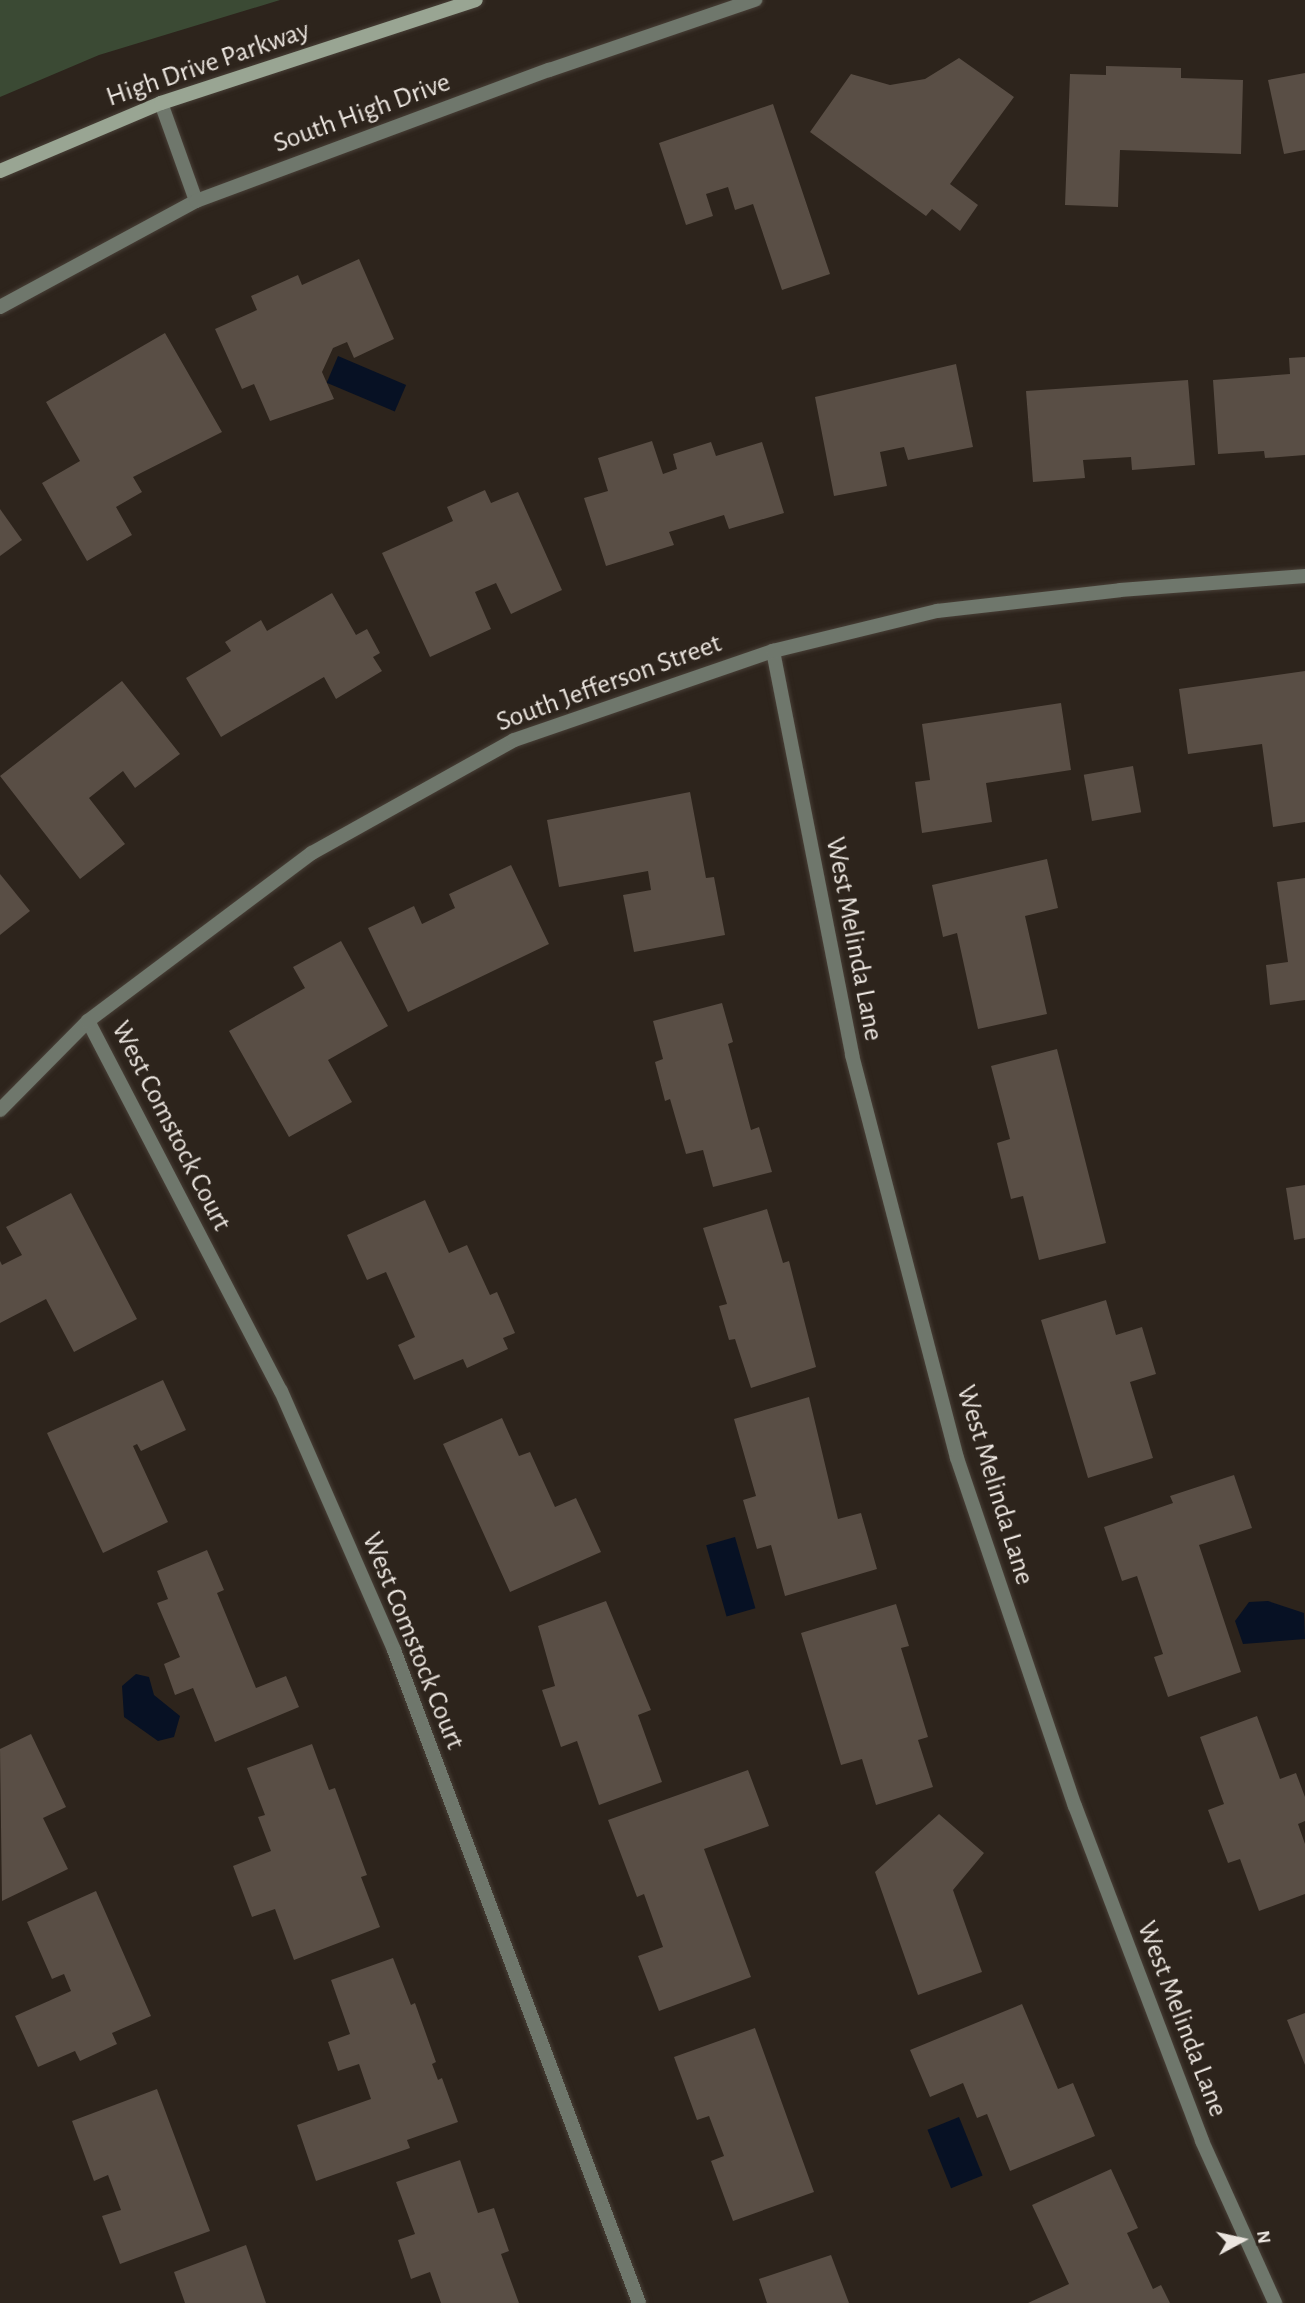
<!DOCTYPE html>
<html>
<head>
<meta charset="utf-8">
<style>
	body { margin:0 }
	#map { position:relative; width:1305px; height:2303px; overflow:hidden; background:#2d241c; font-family:"Alegreya Sans",sans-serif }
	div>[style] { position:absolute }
	.green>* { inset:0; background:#3b4a34 }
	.water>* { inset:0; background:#071124; transform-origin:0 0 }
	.building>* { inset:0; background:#594e45; transform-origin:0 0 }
	.roads { filter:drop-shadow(0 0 2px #483f37) drop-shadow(0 0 2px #483f37) }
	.minor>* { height:14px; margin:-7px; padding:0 7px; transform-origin:7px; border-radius:7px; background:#6f776c }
	.secondary>* { height:14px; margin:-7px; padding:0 7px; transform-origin:7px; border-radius:7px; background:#99a593 }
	span { translate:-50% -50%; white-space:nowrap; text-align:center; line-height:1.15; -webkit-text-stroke:5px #2d241c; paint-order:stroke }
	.street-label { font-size:28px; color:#ebe5df }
	.north { position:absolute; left:1207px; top:2205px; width:70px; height:70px; -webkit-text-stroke:5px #2d241c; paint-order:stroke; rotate:82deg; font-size:19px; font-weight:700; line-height:28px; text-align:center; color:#ebe5df }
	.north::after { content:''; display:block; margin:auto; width:24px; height:32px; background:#ebe5df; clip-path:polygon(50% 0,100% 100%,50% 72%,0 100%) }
</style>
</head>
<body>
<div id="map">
	<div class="green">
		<i style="clip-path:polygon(0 0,280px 0,99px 55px,0 97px)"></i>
	</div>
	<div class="water">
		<i style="left:338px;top:356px;width:74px;height:29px;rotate:23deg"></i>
		<i style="left:735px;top:1537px;width:74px;height:30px;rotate:74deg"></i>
		<i style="clip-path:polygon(1268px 1601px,1304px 1613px,1305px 1639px,1243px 1644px,1235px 1621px,1249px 1602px)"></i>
		<i style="clip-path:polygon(136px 1674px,149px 1677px,154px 1695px,180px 1716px,174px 1737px,158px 1741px,124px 1717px,122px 1686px)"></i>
		<i style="left:959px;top:2117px;width:63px;height:34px;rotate:68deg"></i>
	</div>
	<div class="building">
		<i style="clip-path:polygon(959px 58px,1014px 97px,950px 184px,978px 205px,960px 231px,932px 209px,926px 216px,810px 132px,851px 74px,890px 85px,925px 79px)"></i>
		<i style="clip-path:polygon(1106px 66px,1181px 68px,1181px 78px,1243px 80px,1241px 154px,1120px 150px,1118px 207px,1065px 205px,1070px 74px,1106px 75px)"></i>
		<i style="clip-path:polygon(1305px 73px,1305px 150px,1284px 154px,1268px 80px)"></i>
		<i style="clip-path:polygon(773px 104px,830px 274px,782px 290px,753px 204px,735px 210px,728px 187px,706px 194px,713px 216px,686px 225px,659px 143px)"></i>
		<i style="clip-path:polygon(359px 259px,394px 339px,354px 358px,347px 342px,333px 348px,322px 372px,334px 399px,270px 421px,254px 384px,242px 389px,215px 329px,257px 310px,251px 296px,298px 275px,302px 285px)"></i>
		<i style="clip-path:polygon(165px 333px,222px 432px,133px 477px,142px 492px,116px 507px,132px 535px,87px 561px,42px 483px,80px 461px,46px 402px)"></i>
		<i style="clip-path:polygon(1305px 357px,1305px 455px,1265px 458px,1264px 451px,1218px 454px,1213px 380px,1290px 374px,1289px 358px)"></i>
		<i style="clip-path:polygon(956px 364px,973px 447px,908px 460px,904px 447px,880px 452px,887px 486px,834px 496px,815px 397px)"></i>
		<i style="clip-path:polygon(1188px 380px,1195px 465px,1132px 470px,1131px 457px,1083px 460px,1085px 478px,1033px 482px,1026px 391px)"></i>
		<i style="clip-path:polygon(652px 441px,663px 474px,677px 469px,673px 454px,711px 442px,716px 456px,762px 442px,784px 513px,729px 529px,724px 515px,669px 532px,674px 545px,606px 566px,584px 498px,608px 491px,598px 458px)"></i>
		<i style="clip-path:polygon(485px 490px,491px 503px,518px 492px,562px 590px,511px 614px,496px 583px,475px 592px,491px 629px,430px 657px,382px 553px,453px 521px,447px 507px)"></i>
		<i style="clip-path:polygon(0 509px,22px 540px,0 556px)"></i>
		<i style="clip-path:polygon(332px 593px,356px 635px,367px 629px,380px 653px,373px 657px,382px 671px,336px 699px,324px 677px,221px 737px,186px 678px,231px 651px,225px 642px,261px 620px,267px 631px)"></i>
		<i style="clip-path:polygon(1305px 671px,1305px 822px,1273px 827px,1262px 744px,1188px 754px,1179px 689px)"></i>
		<i style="clip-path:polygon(122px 681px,180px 754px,135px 788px,123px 771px,89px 798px,125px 844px,80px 879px,0 776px)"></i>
		<i style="clip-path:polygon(1061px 703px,1071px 770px,986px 783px,992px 822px,922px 833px,915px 782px,930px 780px,922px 724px)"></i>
		<i style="left:1133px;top:766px;width:47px;height:50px;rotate:80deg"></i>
		<i style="clip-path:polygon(690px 792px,706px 878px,714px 877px,725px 935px,634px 952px,623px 895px,651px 890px,648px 871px,559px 887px,547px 820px)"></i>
		<i style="clip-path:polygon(1047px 859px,1058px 908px,1025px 916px,1047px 1014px,978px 1029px,957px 933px,943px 937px,932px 885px)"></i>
		<i style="clip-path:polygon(511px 865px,549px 944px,408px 1012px,368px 928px,414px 906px,422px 924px,455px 908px,449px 894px)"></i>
		<i style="clip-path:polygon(0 874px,30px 911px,0 935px)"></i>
		<i style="clip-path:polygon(1305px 878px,1305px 1000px,1270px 1005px,1266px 965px,1288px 962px,1277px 882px)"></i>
		<i style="clip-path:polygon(341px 941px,388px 1026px,328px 1060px,352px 1102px,289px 1137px,229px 1031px,305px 988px,293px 967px)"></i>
		<i style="clip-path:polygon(722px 1003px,733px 1042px,728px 1044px,751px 1130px,759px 1127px,772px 1172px,713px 1187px,703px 1150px,686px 1154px,670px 1099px,665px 1101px,655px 1062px,663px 1059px,653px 1021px)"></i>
		<i style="clip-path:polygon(1057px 1049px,1106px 1243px,1039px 1260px,1023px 1196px,1011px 1199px,997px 1143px,1010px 1139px,991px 1066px)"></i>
		<i style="clip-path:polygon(1305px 1185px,1305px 1238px,1294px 1240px,1286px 1188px)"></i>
		<i style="clip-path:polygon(71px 1193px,137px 1319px,74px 1352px,46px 1299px,0 1323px,0 1261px,2px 1265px,22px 1255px,6px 1227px)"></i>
		<i style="clip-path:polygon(425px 1200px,449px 1253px,467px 1245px,490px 1295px,497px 1292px,515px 1333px,503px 1338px,508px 1349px,467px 1368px,463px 1359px,414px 1380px,398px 1345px,415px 1337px,386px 1272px,367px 1280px,347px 1235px)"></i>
		<i style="clip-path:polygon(767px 1209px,783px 1263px,789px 1261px,816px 1367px,751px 1388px,735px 1339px,729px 1340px,719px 1306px,727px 1304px,703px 1228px)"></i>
		<i style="clip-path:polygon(1106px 1300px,1116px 1335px,1142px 1327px,1156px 1374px,1130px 1382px,1153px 1458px,1088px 1478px,1041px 1320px)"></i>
		<i style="clip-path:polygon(163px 1380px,186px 1430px,141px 1451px,137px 1444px,133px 1446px,168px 1522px,103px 1553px,47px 1433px)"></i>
		<i style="clip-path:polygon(809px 1397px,838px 1519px,861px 1513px,877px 1569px,785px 1596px,771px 1545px,757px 1549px,743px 1500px,756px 1496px,734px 1419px)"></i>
		<i style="clip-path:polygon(502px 1418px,519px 1456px,530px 1452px,555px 1507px,576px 1498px,601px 1552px,510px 1592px,443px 1444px)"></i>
		<i style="clip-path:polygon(1234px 1475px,1252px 1528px,1199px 1545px,1241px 1672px,1168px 1697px,1154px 1657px,1163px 1654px,1137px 1576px,1122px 1581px,1104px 1527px,1173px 1503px,1170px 1496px)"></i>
		<i style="clip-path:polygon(207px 1550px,224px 1590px,217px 1593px,256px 1688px,286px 1676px,299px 1707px,215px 1742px,193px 1688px,175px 1695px,164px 1664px,180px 1657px,157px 1603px,168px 1599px,157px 1571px)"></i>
		<i style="clip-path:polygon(606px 1601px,651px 1710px,638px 1715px,662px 1782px,599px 1805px,577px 1741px,561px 1747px,542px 1690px,555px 1686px,538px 1626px)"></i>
		<i style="clip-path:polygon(896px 1604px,909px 1646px,901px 1648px,928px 1737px,918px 1740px,933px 1787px,876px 1805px,862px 1759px,841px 1765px,801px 1633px)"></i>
		<i style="clip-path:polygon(1257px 1716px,1280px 1779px,1296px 1773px,1305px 1797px,1305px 1821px,1298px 1824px,1305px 1844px,1305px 1894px,1259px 1911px,1240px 1859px,1228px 1863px,1208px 1810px,1224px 1804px,1200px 1737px)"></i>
		<i style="clip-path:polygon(31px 1734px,66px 1807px,43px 1818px,68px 1869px,2px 1901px,0 1749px)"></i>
		<i style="clip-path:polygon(312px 1744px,329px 1790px,335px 1788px,367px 1875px,361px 1877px,380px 1927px,294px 1960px,275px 1909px,252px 1917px,233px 1866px,271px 1851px,258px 1817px,265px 1815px,247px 1768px)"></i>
		<i style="clip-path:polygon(748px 1770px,769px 1826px,704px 1849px,751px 1977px,659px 2011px,638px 1956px,663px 1947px,644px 1894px,637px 1897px,608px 1820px)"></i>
		<i style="clip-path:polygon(939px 1814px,984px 1853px,953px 1890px,982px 1972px,918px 1995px,875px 1872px)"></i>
		<i style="clip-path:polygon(96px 1891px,151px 2016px,112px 2033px,117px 2044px,80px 2061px,75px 2051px,38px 2067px,15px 2016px,71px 1991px,64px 1974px,52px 1979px,27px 1922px)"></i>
		<i style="clip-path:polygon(393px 1958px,411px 2005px,415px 2003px,436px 2062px,432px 2064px,438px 2080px,442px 2078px,458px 2122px,407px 2140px,410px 2148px,316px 2181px,297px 2125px,371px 2099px,359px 2064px,338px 2071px,328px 2042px,350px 2034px,331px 1980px)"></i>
		<i style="clip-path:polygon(1022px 2004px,1058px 2089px,1073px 2083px,1095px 2136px,1010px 2171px,987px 2114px,977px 2118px,963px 2083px,930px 2097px,910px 2050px)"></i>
		<i style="clip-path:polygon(1305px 2013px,1305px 2065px,1287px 2020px)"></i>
		<i style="clip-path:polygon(755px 2028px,814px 2192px,733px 2221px,711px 2161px,724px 2156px,709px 2116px,697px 2120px,674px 2057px)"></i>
		<i style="clip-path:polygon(157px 2089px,210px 2231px,120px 2264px,102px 2216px,121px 2210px,108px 2175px,94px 2181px,72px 2121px)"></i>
		<i style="clip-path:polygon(460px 2160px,478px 2213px,494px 2208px,509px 2251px,501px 2254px,519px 2303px,441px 2303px,430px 2272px,411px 2279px,398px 2240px,415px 2234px,396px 2182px)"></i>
		<i style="clip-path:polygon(1111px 2169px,1138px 2228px,1127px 2233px,1153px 2289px,1161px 2285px,1170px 2303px,1028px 2303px,1069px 2284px,1032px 2205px)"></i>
		<i style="clip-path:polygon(246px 2245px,266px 2303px,185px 2303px,174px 2272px)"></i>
		<i style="clip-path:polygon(831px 2255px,849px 2303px,767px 2303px,759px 2279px)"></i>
	</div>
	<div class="roads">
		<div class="minor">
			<i style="left:161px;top:103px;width:104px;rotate:70.3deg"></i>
			<i style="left:0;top:307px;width:223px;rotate:-28.4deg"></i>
			<i style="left:196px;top:201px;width:377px;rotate:-20.4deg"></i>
			<i style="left:549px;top:70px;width:218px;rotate:-18.8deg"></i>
			<i style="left:773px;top:651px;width:412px;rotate:78.9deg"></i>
			<i style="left:852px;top:1055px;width:416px;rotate:75.4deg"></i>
			<i style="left:957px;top:1458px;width:367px;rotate:71.3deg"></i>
			<i style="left:1075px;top:1806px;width:358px;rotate:69.2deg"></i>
			<i style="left:1202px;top:2141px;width:178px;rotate:65.7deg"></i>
			<i style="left:88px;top:1021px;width:417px;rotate:62.5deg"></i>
			<i style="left:281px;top:1391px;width:283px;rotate:66.4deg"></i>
			<i style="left:394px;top:1650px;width:697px;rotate:69.43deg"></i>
			<i style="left:0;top:1110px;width:125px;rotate:-45.3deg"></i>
			<i style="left:88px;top:1021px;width:280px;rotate:-36.9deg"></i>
			<i style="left:312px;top:853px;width:231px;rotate:-29.2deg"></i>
			<i style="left:514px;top:740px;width:274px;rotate:-19deg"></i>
			<i style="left:773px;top:651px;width:169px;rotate:-13.7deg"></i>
			<i style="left:937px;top:611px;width:184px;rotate:-6.5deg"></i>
			<i style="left:1120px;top:590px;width:186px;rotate:-4.3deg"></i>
		</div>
		<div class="secondary">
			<i style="left:0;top:171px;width:175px;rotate:-22.9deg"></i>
			<i style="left:161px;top:103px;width:331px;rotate:-18.1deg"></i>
		</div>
	</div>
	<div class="street-label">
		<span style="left:208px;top:64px;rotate:-19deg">High Drive Parkway</span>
		<span style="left:362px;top:113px;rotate:-20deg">South High Drive</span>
		<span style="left:609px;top:683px;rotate:-20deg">South Jefferson Street</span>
		<span style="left:854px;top:939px;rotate:79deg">West Melinda Lane</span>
		<span style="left:171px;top:1126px;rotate:63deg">West Comstock Court</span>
		<span style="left:995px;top:1485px;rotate:73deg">West Melinda Lane</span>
		<span style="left:413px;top:1641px;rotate:68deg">West Comstock Court</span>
		<span style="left:1182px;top:2019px;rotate:69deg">West Melinda Lane</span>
	</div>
	<div class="north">N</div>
</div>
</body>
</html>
